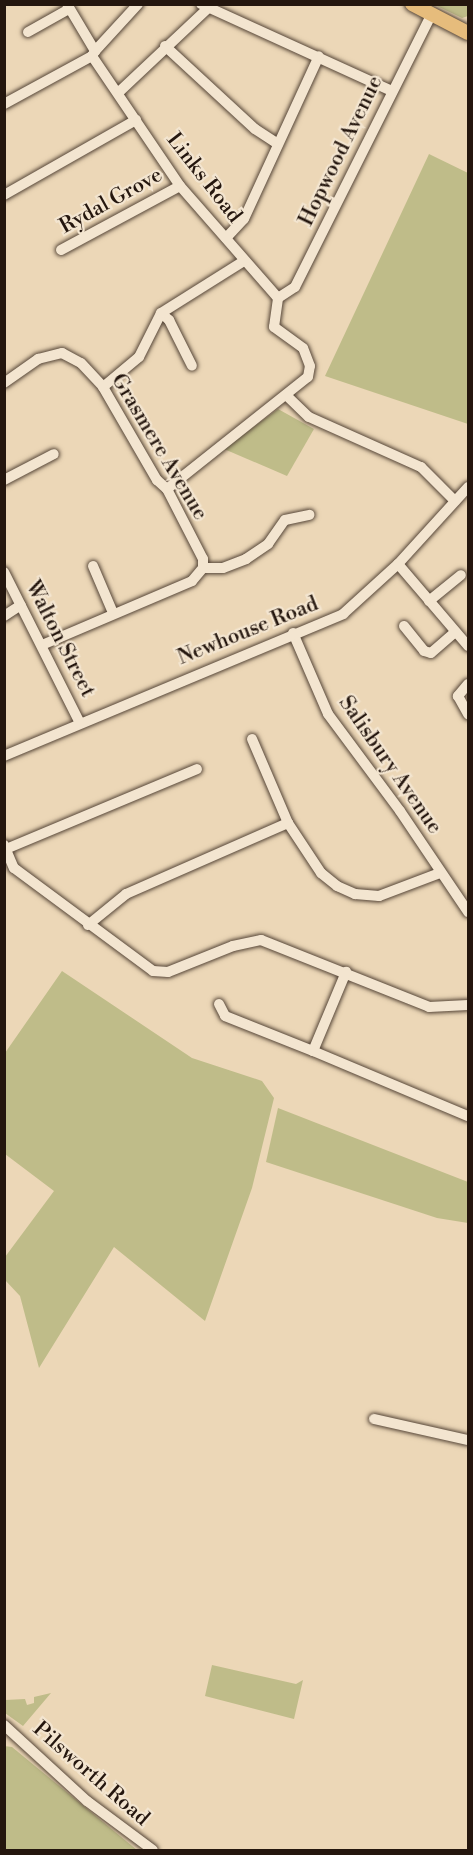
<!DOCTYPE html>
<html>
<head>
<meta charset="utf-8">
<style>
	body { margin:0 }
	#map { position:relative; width:473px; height:1855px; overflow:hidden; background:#ecd7b7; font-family:"Libre Bodoni",serif }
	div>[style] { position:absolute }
	.green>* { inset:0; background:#bfbc89 }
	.roads { filter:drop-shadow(0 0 2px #564638) drop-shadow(0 0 2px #564638) }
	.minor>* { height:10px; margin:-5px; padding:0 5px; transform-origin:5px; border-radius:5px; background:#f3e5d0 }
	.major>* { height:14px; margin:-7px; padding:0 7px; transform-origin:7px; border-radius:7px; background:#e6bc7c }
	span { translate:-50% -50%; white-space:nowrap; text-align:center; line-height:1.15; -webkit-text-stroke:4.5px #f3e5d0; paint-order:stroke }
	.street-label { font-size:21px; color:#24160e }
	.frame { position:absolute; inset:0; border:6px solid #24160e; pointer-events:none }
</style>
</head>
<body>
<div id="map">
	<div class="green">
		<i style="clip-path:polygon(435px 5px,468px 5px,468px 16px,462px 18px)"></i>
		<i style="clip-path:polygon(429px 154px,468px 173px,468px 424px,325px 376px)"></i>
		<i style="clip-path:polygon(278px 409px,314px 429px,287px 476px,224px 449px)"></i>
		<i style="clip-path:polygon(62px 971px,192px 1058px,262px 1081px,274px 1098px,252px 1188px,205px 1321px,114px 1247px,39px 1368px,20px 1296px,5px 1280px,5px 1257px,54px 1191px,5px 1154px,5px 1053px)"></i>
		<i style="clip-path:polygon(278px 1108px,468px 1182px,468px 1223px,437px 1218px,266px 1162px)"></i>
		<i style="clip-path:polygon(212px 1665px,296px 1684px,303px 1680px,294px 1719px,205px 1696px)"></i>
		<i style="clip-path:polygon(51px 1693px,23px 1726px,5px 1713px,5px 1700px,25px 1699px,27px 1705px,34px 1703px,34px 1697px)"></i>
		<i style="clip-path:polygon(4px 1746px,12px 1747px,137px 1850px,5px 1850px)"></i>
	</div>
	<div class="roads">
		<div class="minor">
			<i style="left:67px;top:4px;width:55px;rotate:59.2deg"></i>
			<i style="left:95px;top:51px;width:6px;rotate:121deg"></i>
			<i style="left:92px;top:56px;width:157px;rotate:55.9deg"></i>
			<i style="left:180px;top:186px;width:149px;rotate:48.8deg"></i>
			<i style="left:201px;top:4px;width:210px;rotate:24.5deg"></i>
			<i style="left:28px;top:32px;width:47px;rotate:-29.3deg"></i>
			<i style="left:165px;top:46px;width:122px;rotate:42.7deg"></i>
			<i style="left:255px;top:129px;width:27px;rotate:33deg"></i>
			<i style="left:95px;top:51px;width:64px;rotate:-47.5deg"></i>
			<i style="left:119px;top:92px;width:122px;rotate:-43.3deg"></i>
			<i style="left:4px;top:104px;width:100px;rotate:-28.6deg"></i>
			<i style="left:4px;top:195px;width:152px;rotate:-29.6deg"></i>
			<i style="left:226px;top:238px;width:26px;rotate:-47deg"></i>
			<i style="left:244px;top:219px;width:179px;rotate:-65.3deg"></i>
			<i style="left:61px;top:250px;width:135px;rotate:-28.3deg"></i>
			<i style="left:278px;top:298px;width:20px;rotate:-33deg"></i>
			<i style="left:295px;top:287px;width:305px;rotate:-63.4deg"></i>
			<i style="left:161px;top:313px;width:11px;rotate:41deg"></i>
			<i style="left:169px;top:320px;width:51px;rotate:63.4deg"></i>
			<i style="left:4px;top:383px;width:42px;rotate:-35.2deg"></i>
			<i style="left:38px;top:359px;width:25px;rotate:-14deg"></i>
			<i style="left:62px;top:353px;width:21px;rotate:28deg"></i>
			<i style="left:81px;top:363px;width:33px;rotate:47deg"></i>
			<i style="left:103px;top:387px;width:108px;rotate:59.9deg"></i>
			<i style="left:157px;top:480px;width:13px;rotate:42deg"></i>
			<i style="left:167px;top:489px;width:79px;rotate:62.8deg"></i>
			<i style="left:203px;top:559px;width:9px;rotate:90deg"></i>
			<i style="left:103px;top:387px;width:47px;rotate:-39.8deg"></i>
			<i style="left:139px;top:357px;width:49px;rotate:-63.4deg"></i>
			<i style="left:161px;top:313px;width:98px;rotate:-32.1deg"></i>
			<i style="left:287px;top:396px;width:30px;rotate:44deg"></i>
			<i style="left:309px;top:417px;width:123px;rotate:24.1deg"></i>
			<i style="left:421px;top:467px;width:48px;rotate:45deg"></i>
			<i style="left:4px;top:480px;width:56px;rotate:-27.5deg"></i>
			<i style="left:167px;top:489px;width:180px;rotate:-38.5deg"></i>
			<i style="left:308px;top:377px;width:11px;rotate:-80deg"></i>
			<i style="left:310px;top:366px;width:19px;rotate:-111deg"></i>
			<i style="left:303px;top:348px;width:36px;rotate:-144deg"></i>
			<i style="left:274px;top:327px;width:29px;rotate:-82deg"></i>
			<i style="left:398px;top:564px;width:108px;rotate:49.5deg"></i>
			<i style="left:93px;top:566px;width:51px;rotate:66.9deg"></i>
			<i style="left:4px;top:572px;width:169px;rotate:63.3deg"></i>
			<i style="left:429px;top:601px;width:41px;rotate:-39.1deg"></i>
			<i style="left:4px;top:616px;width:20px;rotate:-33deg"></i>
			<i style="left:404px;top:626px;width:32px;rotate:51deg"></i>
			<i style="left:424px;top:651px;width:7px;rotate:16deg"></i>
			<i style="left:431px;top:653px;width:32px;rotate:-41deg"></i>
			<i style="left:293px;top:633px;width:88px;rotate:66.6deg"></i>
			<i style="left:328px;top:714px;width:121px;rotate:53.4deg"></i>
			<i style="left:400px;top:811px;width:122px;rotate:56deg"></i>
			<i style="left:42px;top:645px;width:163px;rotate:-23.1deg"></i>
			<i style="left:192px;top:581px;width:17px;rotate:-50deg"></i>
			<i style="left:203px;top:568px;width:20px"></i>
			<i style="left:223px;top:568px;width:25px;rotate:-21deg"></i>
			<i style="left:246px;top:559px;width:27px;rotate:-34deg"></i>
			<i style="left:268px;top:544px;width:29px;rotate:-55deg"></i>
			<i style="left:285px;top:520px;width:25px;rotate:-12deg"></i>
			<i style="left:468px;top:684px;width:16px;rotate:130deg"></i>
			<i style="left:458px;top:696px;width:21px;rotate:61deg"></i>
			<i style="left:252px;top:739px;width:91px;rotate:66.8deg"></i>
			<i style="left:288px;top:823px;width:60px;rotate:56.6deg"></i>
			<i style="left:321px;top:873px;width:21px;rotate:39deg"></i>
			<i style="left:337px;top:886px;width:20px;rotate:24deg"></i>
			<i style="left:355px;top:894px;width:24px;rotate:5deg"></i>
			<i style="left:379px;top:896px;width:65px;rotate:-20.7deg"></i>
			<i style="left:4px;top:756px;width:368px;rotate:-22.7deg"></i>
			<i style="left:343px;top:614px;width:74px;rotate:-42.3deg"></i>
			<i style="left:398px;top:564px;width:104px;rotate:-47.7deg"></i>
			<i style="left:4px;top:845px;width:25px;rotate:67deg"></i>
			<i style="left:14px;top:868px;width:173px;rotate:36.5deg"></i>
			<i style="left:153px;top:971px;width:15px;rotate:4deg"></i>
			<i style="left:168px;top:972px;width:70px;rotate:-21.8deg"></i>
			<i style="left:233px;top:946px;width:29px;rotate:-12deg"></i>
			<i style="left:261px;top:940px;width:181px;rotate:21.7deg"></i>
			<i style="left:429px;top:1007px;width:39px;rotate:-3deg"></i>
			<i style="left:6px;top:849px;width:207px;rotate:-22.7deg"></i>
			<i style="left:88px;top:925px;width:49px;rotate:-39.2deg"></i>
			<i style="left:126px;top:894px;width:177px;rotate:-23.7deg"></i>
			<i style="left:219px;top:1004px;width:13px;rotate:63deg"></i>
			<i style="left:225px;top:1016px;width:95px;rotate:21.7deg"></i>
			<i style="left:313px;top:1051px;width:86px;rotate:-67.3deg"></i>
			<i style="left:313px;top:1051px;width:168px;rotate:22.8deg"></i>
			<i style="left:374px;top:1419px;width:96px;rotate:12.6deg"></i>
			<i style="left:4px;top:1725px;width:113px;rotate:42.5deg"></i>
			<i style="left:87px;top:1801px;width:82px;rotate:36.6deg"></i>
		</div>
		<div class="major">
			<i style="left:412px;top:4px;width:63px;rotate:27.4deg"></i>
		</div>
	</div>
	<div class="street-label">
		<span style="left:341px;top:151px;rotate:-64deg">Hopwood Avenue</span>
		<span style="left:204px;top:178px;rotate:52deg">Links Road</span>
		<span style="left:111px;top:201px;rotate:-29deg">Rydal Grove</span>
		<span style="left:159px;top:447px;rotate:59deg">Grasmere Avenue</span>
		<span style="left:248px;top:631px;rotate:-22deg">Newhouse Road</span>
		<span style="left:60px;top:639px;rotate:63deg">Walton Street</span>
		<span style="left:390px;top:765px;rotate:55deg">Salisbury Avenue</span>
		<span style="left:91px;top:1774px;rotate:41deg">Pilsworth Road</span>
	</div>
	<div class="frame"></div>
</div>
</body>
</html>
